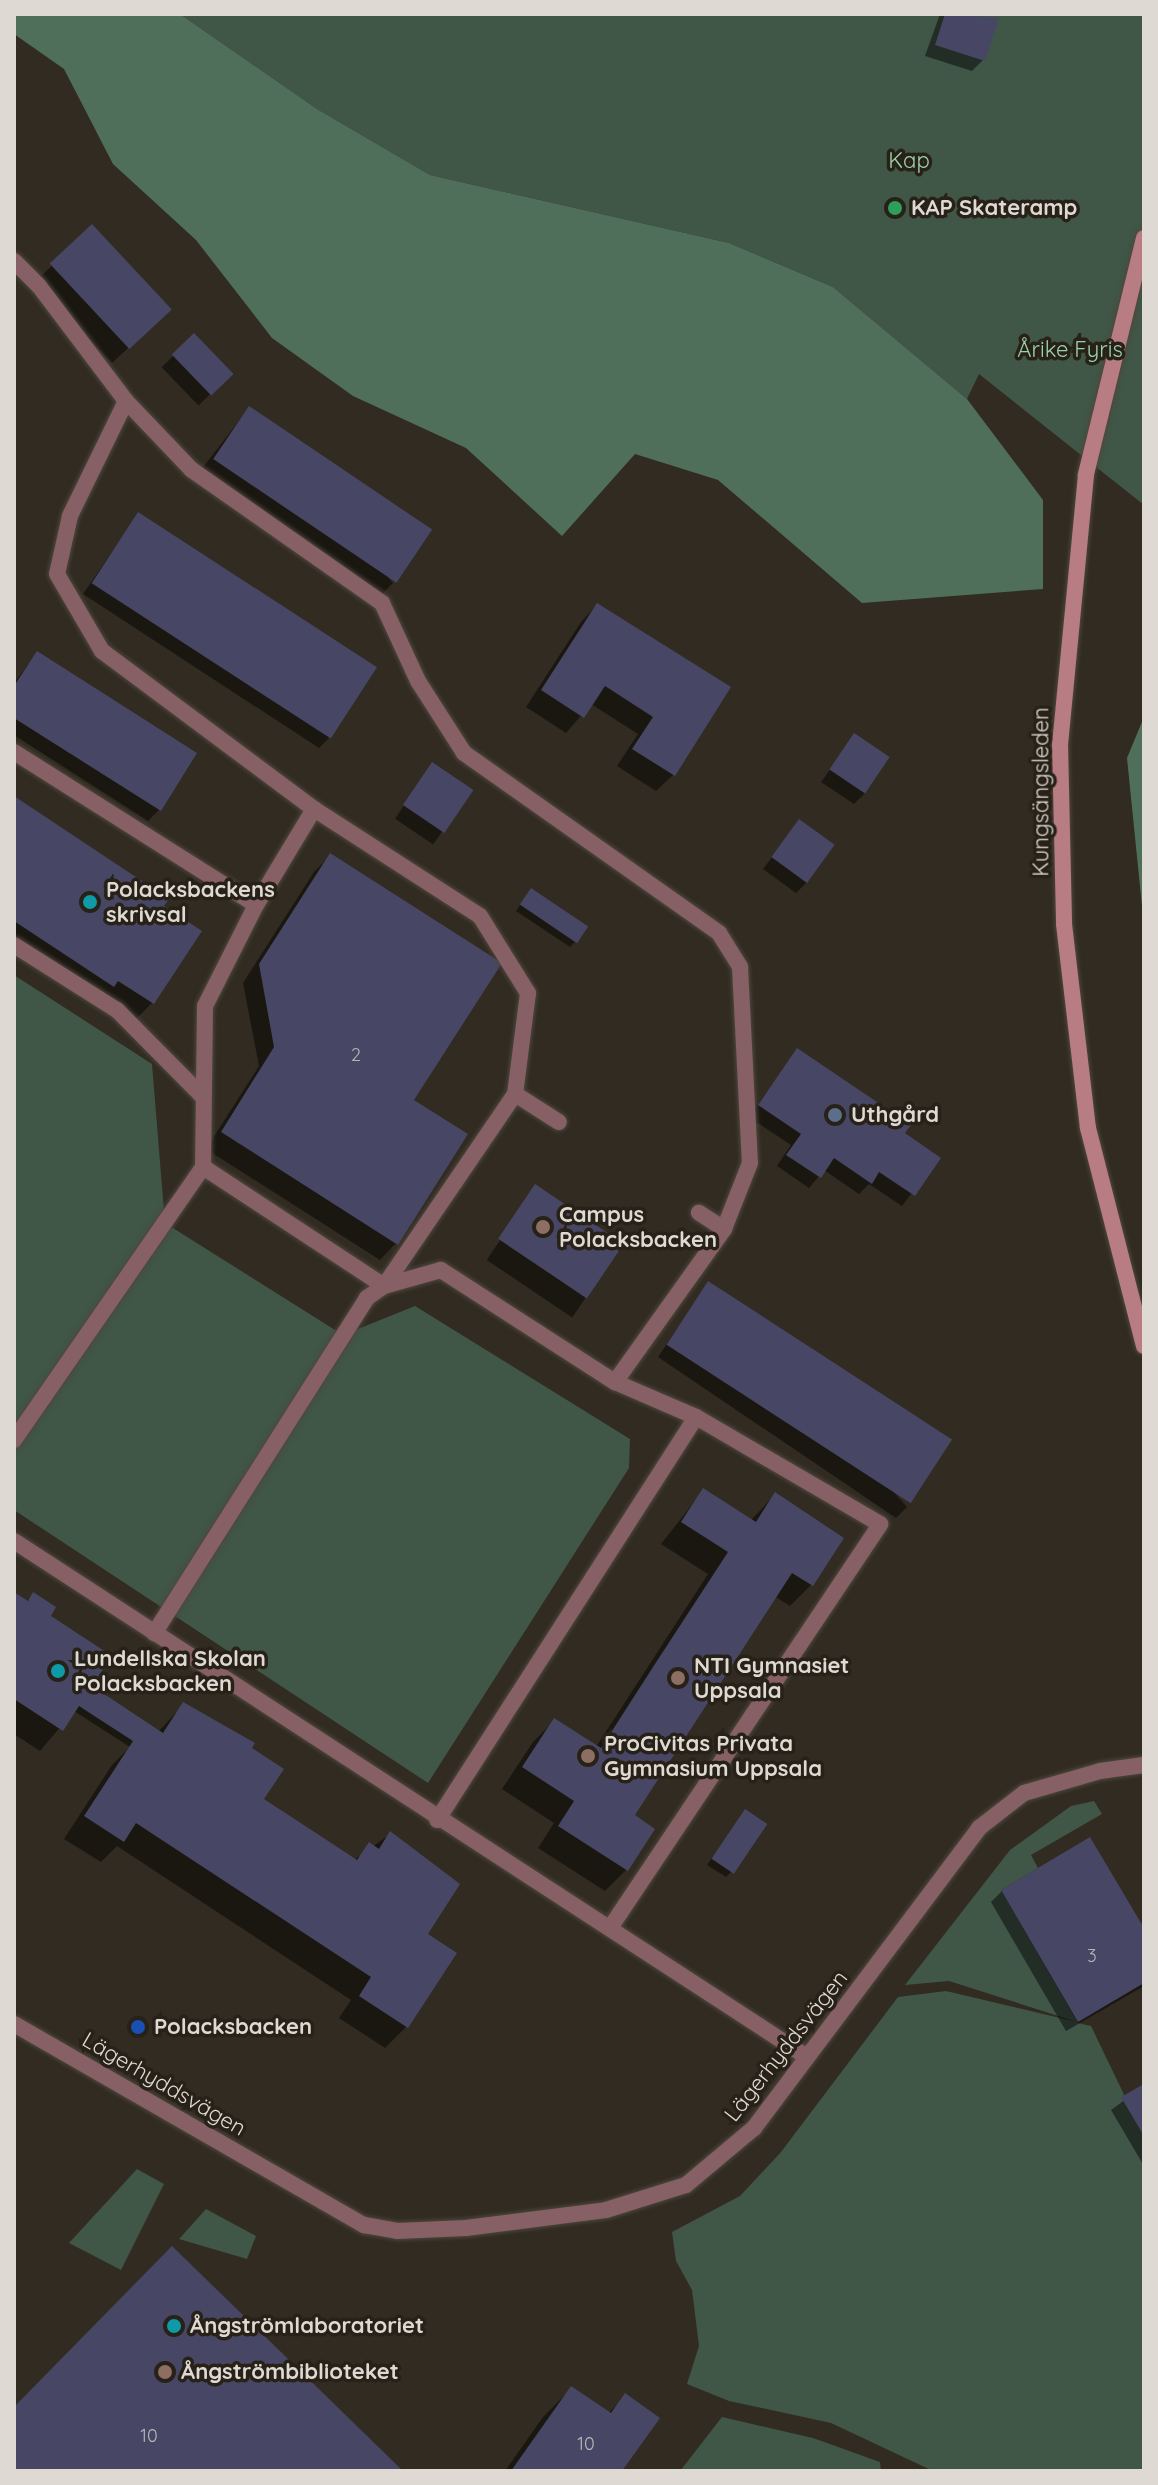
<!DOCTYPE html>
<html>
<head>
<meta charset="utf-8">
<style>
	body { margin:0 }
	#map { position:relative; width:1158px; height:2485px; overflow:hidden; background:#312b21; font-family:Quicksand,sans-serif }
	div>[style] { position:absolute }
	.green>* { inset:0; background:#405647 }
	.forest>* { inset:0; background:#506f5a }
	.shadow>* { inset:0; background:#0007; transform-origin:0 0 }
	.building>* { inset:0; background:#474765; transform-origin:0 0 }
	.roads { filter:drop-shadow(0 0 2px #4d473d) drop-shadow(0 0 2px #4d473d) }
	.service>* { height:16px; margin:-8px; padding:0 8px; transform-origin:8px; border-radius:8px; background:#866064 }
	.minor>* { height:16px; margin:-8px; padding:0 8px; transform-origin:8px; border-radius:8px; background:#866064 }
	.secondary>* { height:16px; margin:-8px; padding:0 8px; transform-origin:8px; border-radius:8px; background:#b87d83 }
	.dots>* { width:22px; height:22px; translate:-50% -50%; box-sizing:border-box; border:4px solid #272118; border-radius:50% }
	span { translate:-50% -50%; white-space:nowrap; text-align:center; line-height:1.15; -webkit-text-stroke:7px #272118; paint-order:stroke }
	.number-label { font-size:18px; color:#b8b5b8 }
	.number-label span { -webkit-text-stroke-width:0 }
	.park-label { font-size:22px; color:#9ad2ac }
	.poi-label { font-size:22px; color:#dedad3; font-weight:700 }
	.left { translate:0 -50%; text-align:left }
	.street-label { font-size:22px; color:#dedad3 }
	.frame { position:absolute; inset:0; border:16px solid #dedad3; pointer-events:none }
</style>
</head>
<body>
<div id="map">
	<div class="green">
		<i style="clip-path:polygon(180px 14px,1144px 14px,1144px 505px,979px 374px,967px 399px,833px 287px,729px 243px,430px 175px,317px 109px)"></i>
		<i style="clip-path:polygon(14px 975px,152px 1064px,165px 1223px,343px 1335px,415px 1306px,630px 1439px,629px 1468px,428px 1783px,14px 1510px)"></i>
		<i style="clip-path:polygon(1094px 1801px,1102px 1814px,1031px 1855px,1038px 1868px,1001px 1890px,1078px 2023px,1091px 2026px,1144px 2136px,1144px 2471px,933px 2471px,831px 2423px,729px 2401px,687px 2384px,699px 2346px,692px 2290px,676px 2261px,672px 2232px,740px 2196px,781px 2152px,898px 1997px,946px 1991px,1077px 2022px,949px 1981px,905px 1985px,1010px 1850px,1071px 1806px)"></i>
		<i style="clip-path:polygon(137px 2169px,164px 2184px,121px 2270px,69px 2243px)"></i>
		<i style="clip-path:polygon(206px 2209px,256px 2236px,247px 2259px,179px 2239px)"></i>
		<i style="clip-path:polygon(722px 2417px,813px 2438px,880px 2462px,881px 2471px,680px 2471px)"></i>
	</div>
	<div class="forest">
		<i style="clip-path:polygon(14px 14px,180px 14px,317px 109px,430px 175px,729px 243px,833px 287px,967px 399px,1043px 500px,1043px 589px,862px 603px,718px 480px,635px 454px,562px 536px,466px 448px,353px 396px,272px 338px,196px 240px,113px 164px,64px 69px,14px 34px)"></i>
		<i style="clip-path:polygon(1144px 717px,1144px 926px,1127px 758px)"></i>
	</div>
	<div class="shadow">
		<i style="clip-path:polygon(940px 14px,996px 19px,983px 60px,972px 71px,925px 56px)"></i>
		<i style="clip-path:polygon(92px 227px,153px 325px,112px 363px,35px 282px)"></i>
		<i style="left:194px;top:336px;width:53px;height:45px;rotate:46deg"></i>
		<i style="clip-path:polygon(249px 408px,393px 583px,377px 599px,197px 475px)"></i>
		<i style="clip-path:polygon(138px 515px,330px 737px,319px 748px,83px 594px)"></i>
		<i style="clip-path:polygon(597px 605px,728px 688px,673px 775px,656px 791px,617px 766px,638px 734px,591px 704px,566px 733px,526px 707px,581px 622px)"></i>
		<i style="clip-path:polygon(37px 653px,159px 810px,148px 821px,14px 735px,14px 683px)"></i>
		<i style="clip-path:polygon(855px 736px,865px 793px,854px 804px,821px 782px)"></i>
		<i style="left:432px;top:764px;width:46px;height:66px;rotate:34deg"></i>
		<i style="clip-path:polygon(14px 799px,162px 907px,152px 1003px,136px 1019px,14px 948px)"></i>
		<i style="clip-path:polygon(799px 822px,807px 882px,796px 893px,763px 869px)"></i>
		<i style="clip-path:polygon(331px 855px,411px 1101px,396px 1243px,380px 1260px,206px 1149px,259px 1066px,243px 983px,314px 872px)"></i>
		<i style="clip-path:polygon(526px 896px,575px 942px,570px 947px,516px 911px)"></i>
		<i style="clip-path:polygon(797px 1051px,938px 1158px,902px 1206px,869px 1184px,859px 1194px,824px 1170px,809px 1188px,777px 1166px,791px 1145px,749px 1117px)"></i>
		<i style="left:536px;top:1187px;width:103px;height:88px;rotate:34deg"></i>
		<i style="clip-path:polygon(708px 1284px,907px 1507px,896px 1518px,658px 1357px)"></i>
		<i style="clip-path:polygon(703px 1491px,750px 1521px,775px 1495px,842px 1538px,811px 1585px,790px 1606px,774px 1596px,632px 1816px,626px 1870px,605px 1891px,538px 1848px,554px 1823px,502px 1789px,533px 1742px,554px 1721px,596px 1747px,708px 1574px,661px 1544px)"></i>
		<i style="clip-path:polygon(14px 1594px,26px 1602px,34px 1595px,90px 1687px,158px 1732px,183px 1705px,249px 1749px,261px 1799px,354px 1860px,390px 1834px,425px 1935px,406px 2027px,385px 2048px,339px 2018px,351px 2000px,117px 1846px,101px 1862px,64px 1839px,112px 1765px,130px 1747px,74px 1711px,40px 1751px,14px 1734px)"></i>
		<i style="clip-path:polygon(741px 1817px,731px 1872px,726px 1877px,707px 1865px)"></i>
		<i style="clip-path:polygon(1002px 1891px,1144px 1932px,1144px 1986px,1066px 2031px,991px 1902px)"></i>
		<i style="clip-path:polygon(1144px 2086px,1144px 2166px,1111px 2110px)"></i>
		<i style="clip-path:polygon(572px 2388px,608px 2414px,625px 2396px,620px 2471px,505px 2471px,543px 2417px)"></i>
	</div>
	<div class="building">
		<i style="clip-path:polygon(945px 14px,999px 18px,985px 61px,935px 45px)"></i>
		<i style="left:92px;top:224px;width:117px;height:58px;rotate:47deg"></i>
		<i style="left:194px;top:333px;width:57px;height:31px;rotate:46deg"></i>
		<i style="left:249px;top:406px;width:221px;height:64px;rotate:34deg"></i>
		<i style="left:138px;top:512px;width:285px;height:85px;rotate:33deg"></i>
		<i style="clip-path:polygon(597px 603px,731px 687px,675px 776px,632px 749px,653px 717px,605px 686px,584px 718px,541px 690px)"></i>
		<i style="clip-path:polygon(37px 651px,197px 753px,161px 811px,14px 718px,14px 686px)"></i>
		<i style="left:854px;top:733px;width:43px;height:44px;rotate:34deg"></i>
		<i style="left:432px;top:762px;width:50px;height:52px;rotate:34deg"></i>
		<i style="clip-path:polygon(14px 796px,169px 899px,164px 906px,202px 931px,154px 1004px,118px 981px,114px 987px,14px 921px)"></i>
		<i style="left:799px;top:819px;width:44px;height:47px;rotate:36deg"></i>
		<i style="clip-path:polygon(330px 853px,502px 963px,414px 1100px,468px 1134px,398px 1245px,221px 1132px,274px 1047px,259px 964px)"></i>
		<i style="left:531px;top:888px;width:69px;height:20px;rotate:34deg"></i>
		<i style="clip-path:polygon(797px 1048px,911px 1125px,905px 1133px,941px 1158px,915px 1196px,879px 1172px,872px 1184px,834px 1158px,821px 1178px,786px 1155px,801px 1134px,758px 1105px)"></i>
		<i style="left:535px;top:1184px;width:107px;height:66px;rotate:34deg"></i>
		<i style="left:708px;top:1281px;width:291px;height:76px;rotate:33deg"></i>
		<i style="clip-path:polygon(703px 1488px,756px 1522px,775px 1492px,844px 1538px,813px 1586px,792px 1573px,635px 1815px,655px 1829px,628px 1871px,558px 1826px,574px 1801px,522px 1767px,554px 1718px,601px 1748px,655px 1664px,728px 1552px,681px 1522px)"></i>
		<i style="clip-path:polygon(14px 1592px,28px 1601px,33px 1592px,56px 1607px,51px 1616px,112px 1656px,92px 1686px,163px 1733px,183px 1702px,255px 1743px,252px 1748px,284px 1769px,264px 1799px,345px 1852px,357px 1860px,369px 1842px,379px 1849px,390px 1831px,460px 1884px,428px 1934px,457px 1953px,408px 2028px,359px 1996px,371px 1977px,136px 1823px,124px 1842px,84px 1816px,133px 1741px,79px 1706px,63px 1731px,14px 1699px)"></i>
		<i style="left:745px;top:1809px;width:27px;height:60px;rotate:34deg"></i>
		<i style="clip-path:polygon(1090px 1837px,1144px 1928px,1144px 1983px,1078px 2022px,1001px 1890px)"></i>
		<i style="clip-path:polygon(1144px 2084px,1144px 2136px,1121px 2097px)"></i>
		<i style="clip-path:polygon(172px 2246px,403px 2471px,14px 2471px,14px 2407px)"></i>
		<i style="clip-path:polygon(571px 2386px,611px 2413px,625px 2393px,660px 2418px,622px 2471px,511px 2471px)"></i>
	</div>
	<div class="roads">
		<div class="service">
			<i style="left:39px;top:286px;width:144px;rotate:52.9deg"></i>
			<i style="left:126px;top:401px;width:95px;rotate:46.3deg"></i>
			<i style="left:192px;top:470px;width:232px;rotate:35deg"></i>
			<i style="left:382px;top:603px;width:86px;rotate:65.2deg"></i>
			<i style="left:418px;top:681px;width:85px;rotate:57.4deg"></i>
			<i style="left:464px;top:753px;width:312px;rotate:35.2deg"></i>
			<i style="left:719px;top:933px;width:40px;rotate:58deg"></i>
			<i style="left:740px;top:967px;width:196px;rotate:87.1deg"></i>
			<i style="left:750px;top:1163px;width:71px;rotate:111.5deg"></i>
			<i style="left:724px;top:1229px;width:30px;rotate:-147deg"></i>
			<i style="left:126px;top:401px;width:128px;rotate:116deg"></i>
			<i style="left:70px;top:516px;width:59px;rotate:102.6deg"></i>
			<i style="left:57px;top:574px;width:89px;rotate:59.7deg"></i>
			<i style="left:102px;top:651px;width:264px;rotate:36.7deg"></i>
			<i style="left:314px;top:809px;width:197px;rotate:32.8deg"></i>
			<i style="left:480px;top:916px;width:91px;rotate:58.1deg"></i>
			<i style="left:528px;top:993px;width:102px;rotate:97.3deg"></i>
			<i style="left:515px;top:1094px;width:232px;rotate:124.3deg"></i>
			<i style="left:384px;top:1286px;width:21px;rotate:145deg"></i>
			<i style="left:367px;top:1298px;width:397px;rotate:122.4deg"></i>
			<i style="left:14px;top:752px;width:286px;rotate:32.3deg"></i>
			<i style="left:314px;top:809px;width:112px;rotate:121.1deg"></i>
			<i style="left:256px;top:905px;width:113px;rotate:116.8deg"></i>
			<i style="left:205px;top:1006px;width:161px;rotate:90.7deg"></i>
			<i style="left:203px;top:1167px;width:217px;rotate:33.3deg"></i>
			<i style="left:384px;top:1286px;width:59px;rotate:-15.7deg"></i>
			<i style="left:441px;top:1270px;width:207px;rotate:32.8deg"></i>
			<i style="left:615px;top:1382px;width:88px;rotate:23.4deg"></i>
			<i style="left:696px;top:1417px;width:479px;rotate:122.7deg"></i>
			<i style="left:14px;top:945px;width:122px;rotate:32.3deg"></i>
			<i style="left:117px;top:1010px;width:120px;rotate:45.3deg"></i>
			<i style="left:515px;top:1094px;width:52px;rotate:32.5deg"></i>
			<i style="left:615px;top:1382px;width:188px;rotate:-54.5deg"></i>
			<i style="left:14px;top:1440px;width:332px;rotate:-55.3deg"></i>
			<i style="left:14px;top:1541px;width:946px;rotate:33.05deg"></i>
			<i style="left:610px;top:1928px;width:486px;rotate:-56.2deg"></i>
			<i style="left:880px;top:1524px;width:213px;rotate:-149.8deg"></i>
		</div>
		<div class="minor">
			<i style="left:14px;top:261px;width:35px;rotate:45deg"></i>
			<i style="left:14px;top:2024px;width:404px;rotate:29.9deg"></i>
			<i style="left:364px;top:2225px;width:34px;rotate:10deg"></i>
			<i style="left:397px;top:2231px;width:69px;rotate:-2.5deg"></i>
			<i style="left:466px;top:2228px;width:141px;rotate:-7.3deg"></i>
			<i style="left:606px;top:2210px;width:84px;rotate:-17.4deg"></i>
			<i style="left:686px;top:2185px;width:89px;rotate:-40deg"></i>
			<i style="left:754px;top:2128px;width:375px;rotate:-53.1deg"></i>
			<i style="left:979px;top:1828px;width:57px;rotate:-37.9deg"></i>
			<i style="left:1024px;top:1793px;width:79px;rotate:-16.1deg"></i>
			<i style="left:1100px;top:1771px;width:44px;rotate:-7.8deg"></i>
		</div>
		<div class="secondary">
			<i style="left:1144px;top:238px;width:244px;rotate:103.8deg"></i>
			<i style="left:1086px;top:475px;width:270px;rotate:95.5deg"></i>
			<i style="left:1060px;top:744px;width:180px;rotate:88.7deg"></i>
			<i style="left:1064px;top:924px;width:205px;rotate:83.3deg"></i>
			<i style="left:1088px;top:1128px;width:225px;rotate:75.6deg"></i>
		</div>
	</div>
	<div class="dots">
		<i style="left:895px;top:208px;background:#2e9e5b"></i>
		<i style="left:90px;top:902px;background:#0f9aa8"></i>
		<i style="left:835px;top:1115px;background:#5c6f8a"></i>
		<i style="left:543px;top:1227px;background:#8d6e63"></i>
		<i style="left:58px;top:1671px;background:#0f9aa8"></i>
		<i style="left:678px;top:1678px;background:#8d6e63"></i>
		<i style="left:588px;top:1756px;background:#8d6e63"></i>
		<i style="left:138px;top:2027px;background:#1a4fb4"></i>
		<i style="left:174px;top:2326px;background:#0f9aa8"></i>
		<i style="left:165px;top:2372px;background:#8d6e63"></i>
	</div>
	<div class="number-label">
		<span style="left:356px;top:1055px">2</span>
		<span style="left:1092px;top:1956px">3</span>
		<span style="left:149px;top:2436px">10</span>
		<span style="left:586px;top:2444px">10</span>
	</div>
	<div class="park-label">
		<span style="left:909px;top:161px">Kap</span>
		<span style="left:1070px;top:350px">Årike Fyris</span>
	</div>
	<div class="poi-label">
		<span class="left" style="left:911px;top:208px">KAP Skateramp</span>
		<span class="left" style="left:106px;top:902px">Polacksbackens<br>skrivsal</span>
		<span class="left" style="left:851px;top:1115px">Uthgård</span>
		<span class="left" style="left:559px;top:1227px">Campus<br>Polacksbacken</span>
		<span class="left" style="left:74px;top:1671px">Lundellska Skolan<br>Polacksbacken</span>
		<span class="left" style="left:694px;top:1678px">NTI Gymnasiet<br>Uppsala</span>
		<span class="left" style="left:604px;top:1756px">ProCivitas Privata<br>Gymnasium Uppsala</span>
		<span class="left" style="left:154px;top:2027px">Polacksbacken</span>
		<span class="left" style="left:190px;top:2326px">Ångströmlaboratoriet</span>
		<span class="left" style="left:181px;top:2372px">Ångströmbiblioteket</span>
	</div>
	<div class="street-label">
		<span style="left:1041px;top:792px;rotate:-90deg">Kungsängsleden</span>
		<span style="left:786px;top:2046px;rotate:-52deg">Lägerhyddsvägen</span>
		<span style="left:164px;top:2084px;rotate:30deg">Lägerhyddsvägen</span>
	</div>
	<div class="frame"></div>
</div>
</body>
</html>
